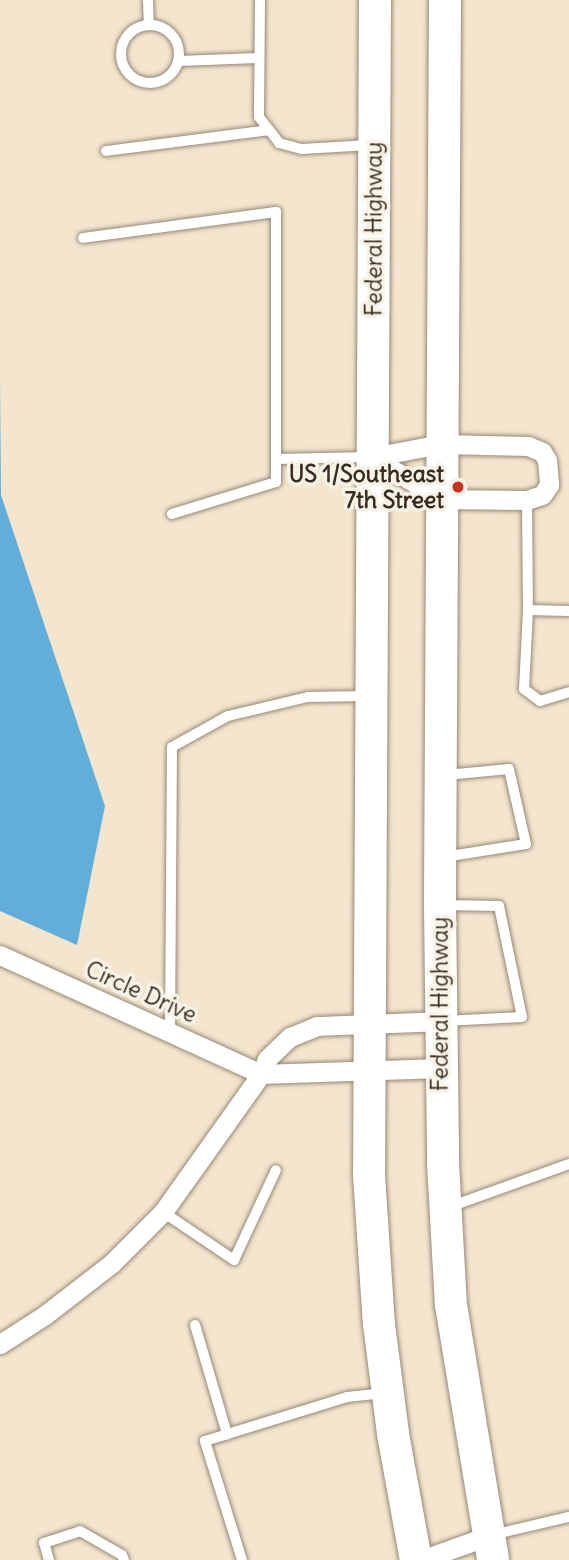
<!DOCTYPE html>
<html>
<head>
<meta charset="utf-8">
<style>
	body { margin:0 }
	#map { position:relative; width:569px; height:1560px; overflow:hidden; background:#f3e5ce; font-family:Delius,sans-serif }
	div>[style] { position:absolute }
	.water>* { inset:0; background:#61aeda }
	.roads { filter:drop-shadow(0 0 2px #978876) drop-shadow(0 0 2px #978876) }
	.lane>* { height:10px; margin:-5px; padding:0 5px; transform-origin:5px; border-radius:5px; background:#fff }
	.lane>.ring { margin:-5px; padding:0; box-sizing:content-box; background:none; border:10px solid #fff; border-radius:50% }
	.street>* { height:19px; margin:-9.5px; padding:0 9.5px; transform-origin:9.5px; border-radius:9.5px; background:#fff }
	.primary>* { height:32px; margin:-16px; padding:0 16px; transform-origin:16px; border-radius:16px; background:#fff }
	.dots>* { width:19px; height:19px; translate:-50% -50%; box-sizing:border-box; border:4px solid #f7f3e8; border-radius:50% }
	span { translate:-50% -50%; white-space:nowrap; text-align:center; line-height:1.15; -webkit-text-stroke:7px #f7f3e8; paint-order:stroke }
	.street-label { font-size:23px; color:#3b2a1e }
	.poi-label { font-size:23px; color:#3b2a1e; font-weight:700 }
	.right { translate:-100% -50%; text-align:right }
</style>
</head>
<body>
<div id="map">
	<div class="water">
		<i style="clip-path:polygon(0 379px,1px 495px,105px 806px,77px 945px,0 911px)"></i>
	</div>
	<div class="roads">
		<div class="lane">
			<i style="left:148px;top:0;width:25px;rotate:88deg"></i>
			<i style="left:260px;top:0;width:117px;rotate:90.5deg"></i>
			<i style="left:259px;top:117px;width:33px;rotate:52deg"></i>
			<i style="left:279px;top:143px;width:24px;rotate:15deg"></i>
			<i style="left:302px;top:149px;width:68px;rotate:-3.4deg"></i>
			<i class="ring" style="left:121px;top:25px;width:48px;height:48px"></i>
			<i style="left:178px;top:61px;width:81px;rotate:-2.1deg"></i>
			<i style="left:106px;top:151px;width:164px;rotate:-7.3deg"></i>
			<i style="left:83px;top:238px;width:195px;rotate:-7.7deg"></i>
			<i style="left:276px;top:212px;width:270px;rotate:90deg"></i>
			<i style="left:276px;top:482px;width:109px;rotate:162.9deg"></i>
			<i style="left:276px;top:459px;width:94px;rotate:-1.2deg"></i>
			<i style="left:527px;top:500px;width:110px;rotate:89.5deg"></i>
			<i style="left:528px;top:610px;width:41px;rotate:1.4deg"></i>
			<i style="left:528px;top:610px;width:79px;rotate:92.9deg"></i>
			<i style="left:524px;top:689px;width:20px;rotate:37deg"></i>
			<i style="left:540px;top:701px;width:30px;rotate:-17deg"></i>
			<i style="left:444px;top:857px;width:83px;rotate:-9deg"></i>
			<i style="left:526px;top:844px;width:77px;rotate:-102.8deg"></i>
			<i style="left:509px;top:769px;width:63px;rotate:174.6deg"></i>
			<i style="left:443px;top:905px;width:56px;rotate:1deg"></i>
			<i style="left:499px;top:906px;width:113px;rotate:78.3deg"></i>
			<i style="left:522px;top:1017px;width:78px;rotate:177.1deg"></i>
			<i style="left:170px;top:1032px;width:285px;rotate:-89.6deg"></i>
			<i style="left:172px;top:747px;width:64px;rotate:-29deg"></i>
			<i style="left:228px;top:716px;width:82px;rotate:-13.4deg"></i>
			<i style="left:308px;top:697px;width:59px;rotate:-1deg"></i>
			<i style="left:449px;top:1207px;width:127px;rotate:-19.7deg"></i>
			<i style="left:163px;top:1212px;width:86px;rotate:34.1deg"></i>
			<i style="left:234px;top:1260px;width:99px;rotate:-65deg"></i>
			<i style="left:195px;top:1325px;width:114px;rotate:73.6deg"></i>
			<i style="left:492px;top:1535px;width:79px;rotate:-13.2deg"></i>
			<i style="left:49px;top:1560px;width:18px;rotate:-106deg"></i>
			<i style="left:44px;top:1543px;width:38px;rotate:-18deg"></i>
			<i style="left:80px;top:1531px;width:48px;rotate:29.7deg"></i>
			<i style="left:122px;top:1555px;width:5px;rotate:68deg"></i>
			<i style="left:242px;top:1560px;width:125px;rotate:-107.3deg"></i>
			<i style="left:205px;top:1441px;width:149px;rotate:-17.2deg"></i>
			<i style="left:347px;top:1397px;width:37px;rotate:-6deg"></i>
		</div>
		<div class="street">
			<i style="left:441px;top:444px;width:87px;rotate:1.3deg"></i>
			<i style="left:528px;top:446px;width:15px;rotate:23deg"></i>
			<i style="left:542px;top:452px;width:9px;rotate:58deg"></i>
			<i style="left:547px;top:460px;width:25px;rotate:85deg"></i>
			<i style="left:549px;top:485px;width:12px;rotate:125deg"></i>
			<i style="left:542px;top:495px;width:16px;rotate:162deg"></i>
			<i style="left:527px;top:500px;width:86px;rotate:-179.3deg"></i>
			<i style="left:441px;top:499px;width:81px;rotate:-148.7deg"></i>
			<i style="left:372px;top:457px;width:70px;rotate:-10.7deg"></i>
			<i style="left:0;top:955px;width:287px;rotate:24.5deg"></i>
			<i style="left:261px;top:1074px;width:179px;rotate:-1.9deg"></i>
			<i style="left:0;top:1344px;width:54px;rotate:-32.8deg"></i>
			<i style="left:45px;top:1315px;width:85px;rotate:-37.8deg"></i>
			<i style="left:112px;top:1263px;width:72px;rotate:-45deg"></i>
			<i style="left:163px;top:1212px;width:169px;rotate:-54.6deg"></i>
			<i style="left:261px;top:1074px;width:16px;rotate:-68deg"></i>
			<i style="left:267px;top:1059px;width:32px;rotate:-44deg"></i>
			<i style="left:290px;top:1037px;width:29px;rotate:-22deg"></i>
			<i style="left:317px;top:1026px;width:123px;rotate:-2.3deg"></i>
			<i style="left:421px;top:1560px;width:71px;rotate:-19.7deg"></i>
		</div>
		<div class="primary">
			<i style="left:375px;top:0;width:1175px;rotate:90.29deg"></i>
			<i style="left:369px;top:1175px;width:149px;rotate:86.2deg"></i>
			<i style="left:379px;top:1324px;width:111px;rotate:82.7deg"></i>
			<i style="left:393px;top:1434px;width:128px;rotate:79.7deg"></i>
			<i style="left:445px;top:0;width:905px;rotate:90.32deg"></i>
			<i style="left:440px;top:905px;width:258px;rotate:89.3deg"></i>
			<i style="left:443px;top:1163px;width:142px;rotate:86.8deg"></i>
			<i style="left:451px;top:1305px;width:258px;rotate:80.6deg"></i>
		</div>
	</div>
	<div class="dots">
		<i style="left:458px;top:487px;background:#c8321e"></i>
	</div>
	<div class="street-label">
		<span style="left:374px;top:229px;rotate:-90deg">Federal Highway</span>
		<span style="left:141px;top:992px;rotate:24deg">Circle Drive</span>
		<span style="left:440px;top:1004px;rotate:-90deg">Federal Highway</span>
	</div>
	<div class="poi-label">
		<span class="right" style="left:444px;top:487px">US 1/Southeast<br>7th Street</span>
	</div>
</div>
</body>
</html>
